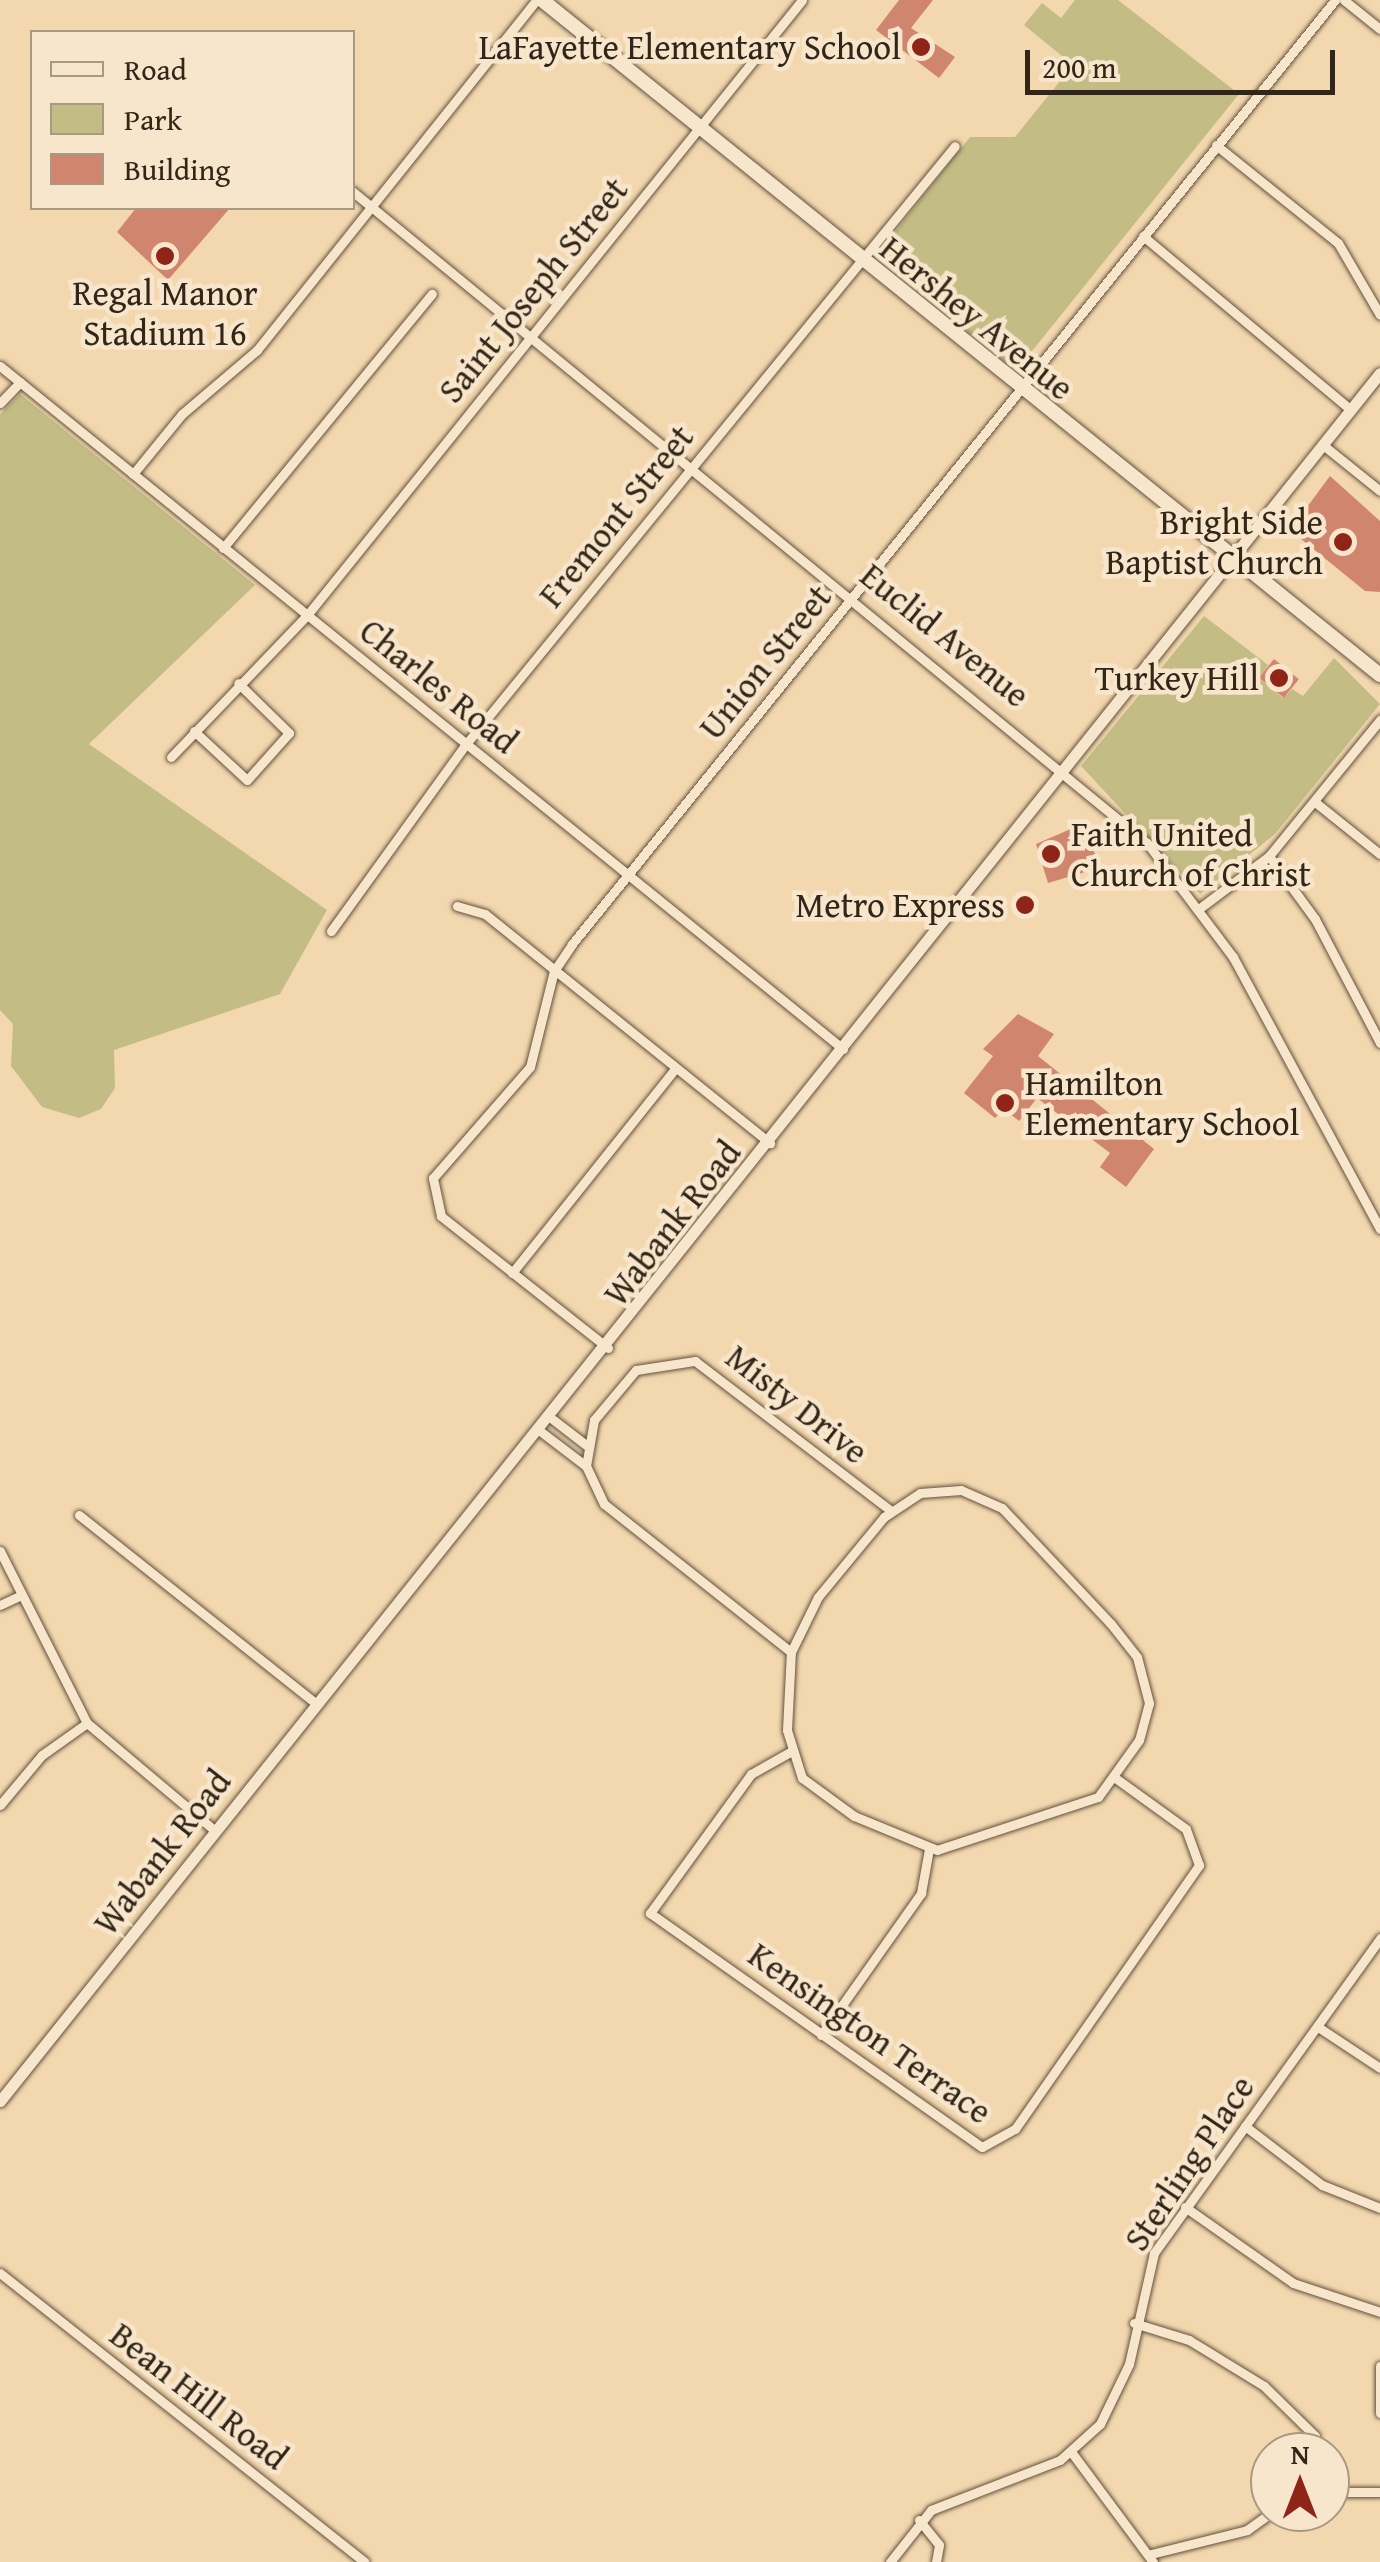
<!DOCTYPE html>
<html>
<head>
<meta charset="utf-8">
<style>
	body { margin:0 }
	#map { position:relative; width:1380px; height:2562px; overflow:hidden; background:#f3d8af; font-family:"Gentium Book Plus",serif }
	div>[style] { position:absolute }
	.green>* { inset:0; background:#c3bc85 }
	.building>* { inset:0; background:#d0856f; transform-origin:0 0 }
	.roads { filter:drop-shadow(0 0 2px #62523e) drop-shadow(0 0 2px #62523e) }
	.minor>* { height:9px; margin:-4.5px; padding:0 4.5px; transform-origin:4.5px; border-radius:4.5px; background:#f7e6cb }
	.tertiary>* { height:11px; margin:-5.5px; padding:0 5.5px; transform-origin:5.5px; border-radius:5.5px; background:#f7e6cb }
	.secondary>* { height:14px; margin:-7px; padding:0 7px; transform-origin:7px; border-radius:7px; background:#f7e6cb }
	.dots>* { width:28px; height:28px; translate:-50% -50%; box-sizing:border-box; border:5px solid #f7e6cb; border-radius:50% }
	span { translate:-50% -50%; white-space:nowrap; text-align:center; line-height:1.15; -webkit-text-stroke:9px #f7e6cb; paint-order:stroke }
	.poi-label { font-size:35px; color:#322618 }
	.right { translate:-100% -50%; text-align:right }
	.left { translate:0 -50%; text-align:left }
	.street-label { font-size:35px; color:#322618 }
	.legend { position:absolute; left:30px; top:30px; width:325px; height:180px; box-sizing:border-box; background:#f7e6cb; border:2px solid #a89983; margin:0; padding:12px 18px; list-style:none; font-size:30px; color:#322618 }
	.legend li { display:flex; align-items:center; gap:20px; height:50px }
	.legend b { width:50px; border:2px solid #a89983 }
	.north { position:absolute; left:1250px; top:2432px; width:100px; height:100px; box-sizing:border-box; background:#f7e6cb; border:2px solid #a89983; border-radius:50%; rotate:0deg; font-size:28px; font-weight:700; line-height:40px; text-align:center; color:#322618 }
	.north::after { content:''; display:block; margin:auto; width:35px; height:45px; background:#8f2418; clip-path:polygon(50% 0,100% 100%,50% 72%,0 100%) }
	.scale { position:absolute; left:1025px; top:50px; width:310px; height:45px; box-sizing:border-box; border:5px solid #322618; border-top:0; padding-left:12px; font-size:30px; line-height:35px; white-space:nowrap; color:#322618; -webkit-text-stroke:8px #f7e6cb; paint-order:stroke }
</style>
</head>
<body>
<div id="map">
	<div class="green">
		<i style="clip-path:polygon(1075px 0,1118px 0,1239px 94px,1016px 371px,876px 256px,970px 137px,1015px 137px,1073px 65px,1024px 25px,1042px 3px,1061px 18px)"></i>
		<i style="clip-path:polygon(20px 394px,255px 585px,89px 744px,327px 910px,280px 994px,114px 1050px,115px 1088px,101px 1109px,79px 1118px,42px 1107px,11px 1066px,13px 1024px,0 1010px,0 414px)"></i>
		<i style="clip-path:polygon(1204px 616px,1268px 665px,1259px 678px,1283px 698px,1292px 689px,1303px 696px,1334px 658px,1380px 704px,1275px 834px,1200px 894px,1081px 766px)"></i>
	</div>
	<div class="building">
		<i style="clip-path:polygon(899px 0,933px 0,911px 28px,955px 57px,939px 78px,876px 30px)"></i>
		<i style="clip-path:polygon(136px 208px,230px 208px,168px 280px,117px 232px)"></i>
		<i style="clip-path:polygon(1330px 476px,1380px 521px,1380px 592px,1365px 591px,1290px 530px)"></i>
		<i style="left:1274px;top:659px;width:32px;height:24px;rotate:39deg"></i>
		<i style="clip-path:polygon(1080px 825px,1102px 867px,1048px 883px,1036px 844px)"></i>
		<i style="clip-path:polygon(1018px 1014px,1054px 1034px,1038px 1056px,1154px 1149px,1126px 1187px,1100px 1167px,1110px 1153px,1037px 1098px,1019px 1121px,1004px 1109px,995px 1118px,964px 1093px,993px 1056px,983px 1049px)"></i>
	</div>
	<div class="roads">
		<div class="minor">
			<i style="left:1344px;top:0;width:46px;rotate:38.9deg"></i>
			<i style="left:1216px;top:145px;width:156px;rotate:38.8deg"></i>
			<i style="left:1338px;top:243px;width:83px;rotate:59.7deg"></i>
			<i style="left:352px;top:191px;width:1028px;rotate:39.36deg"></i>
			<i style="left:1147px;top:843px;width:143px;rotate:53deg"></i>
			<i style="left:1233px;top:957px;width:309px;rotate:61.6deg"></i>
			<i style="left:1143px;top:236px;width:271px;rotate:39.9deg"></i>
			<i style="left:0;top:366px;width:1085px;rotate:39.01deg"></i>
			<i style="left:0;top:403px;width:29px;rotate:-46deg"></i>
			<i style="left:1323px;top:445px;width:73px;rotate:38.9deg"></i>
			<i style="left:133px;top:474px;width:77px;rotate:-50.8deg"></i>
			<i style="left:182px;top:414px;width:99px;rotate:-40.5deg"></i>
			<i style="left:257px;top:350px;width:448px;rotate:-51.4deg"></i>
			<i style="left:223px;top:548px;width:329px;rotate:-50.6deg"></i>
			<i style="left:194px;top:731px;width:72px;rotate:42.8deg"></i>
			<i style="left:247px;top:780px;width:63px;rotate:-48.2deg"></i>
			<i style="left:289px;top:733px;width:71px;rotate:-135.6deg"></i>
			<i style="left:171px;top:757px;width:198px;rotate:-46.2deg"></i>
			<i style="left:308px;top:614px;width:788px;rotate:-51.18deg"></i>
			<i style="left:1315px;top:802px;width:83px;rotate:38.7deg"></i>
			<i style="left:1269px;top:856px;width:78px;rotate:53.9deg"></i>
			<i style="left:1315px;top:919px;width:140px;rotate:62.3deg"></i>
			<i style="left:457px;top:906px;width:29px;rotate:16deg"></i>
			<i style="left:485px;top:914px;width:366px;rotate:38.8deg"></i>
			<i style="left:1200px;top:908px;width:86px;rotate:-37deg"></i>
			<i style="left:1269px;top:856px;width:176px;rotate:-50.8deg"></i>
			<i style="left:331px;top:931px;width:231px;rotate:-54.2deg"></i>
			<i style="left:466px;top:744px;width:772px;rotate:-50.73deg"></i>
			<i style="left:512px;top:1273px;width:261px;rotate:-51.4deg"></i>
			<i style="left:608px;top:1348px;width:213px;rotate:-141.7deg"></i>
			<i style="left:441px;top:1216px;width:39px;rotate:-102deg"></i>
			<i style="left:433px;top:1178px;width:147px;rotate:-48.9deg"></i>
			<i style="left:530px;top:1067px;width:99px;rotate:-76deg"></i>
			<i style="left:554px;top:971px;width:32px;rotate:-56deg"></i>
			<i style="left:572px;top:944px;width:1214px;rotate:-51.05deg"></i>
			<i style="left:551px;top:1418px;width:44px;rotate:37.6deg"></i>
			<i style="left:540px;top:1431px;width:58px;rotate:37.3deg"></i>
			<i style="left:961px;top:1490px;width:45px;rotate:23.7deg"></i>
			<i style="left:1002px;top:1508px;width:159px;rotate:46.8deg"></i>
			<i style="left:1111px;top:1624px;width:42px;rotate:51.8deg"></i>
			<i style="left:1137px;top:1657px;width:48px;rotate:75.4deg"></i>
			<i style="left:1149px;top:1703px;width:38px;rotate:105deg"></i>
			<i style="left:1139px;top:1740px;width:70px;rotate:125.7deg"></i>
			<i style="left:1098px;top:1797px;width:169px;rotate:161.8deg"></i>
			<i style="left:937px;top:1850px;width:90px;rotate:-157.7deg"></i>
			<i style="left:854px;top:1816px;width:64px;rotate:-143.8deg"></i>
			<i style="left:802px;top:1778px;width:50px;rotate:-107.4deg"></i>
			<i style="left:787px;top:1730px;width:78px;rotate:-87.1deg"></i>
			<i style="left:791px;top:1652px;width:61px;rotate:-63.9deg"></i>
			<i style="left:818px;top:1597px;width:104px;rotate:-50.5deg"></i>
			<i style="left:884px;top:1517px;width:43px;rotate:-33.7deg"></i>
			<i style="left:920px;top:1493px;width:41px;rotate:-4.2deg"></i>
			<i style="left:79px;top:1515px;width:304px;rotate:38.5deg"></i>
			<i style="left:0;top:1551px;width:193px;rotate:63.2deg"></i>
			<i style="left:87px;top:1723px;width:166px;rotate:40.1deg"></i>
			<i style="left:0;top:1605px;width:23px;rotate:-25deg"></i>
			<i style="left:791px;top:1652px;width:238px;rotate:-141.6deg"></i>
			<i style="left:604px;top:1504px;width:42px;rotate:-115.3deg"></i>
			<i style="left:586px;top:1466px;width:47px;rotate:-80.1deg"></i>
			<i style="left:594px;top:1420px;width:65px;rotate:-50deg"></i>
			<i style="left:636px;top:1370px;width:60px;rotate:-8.7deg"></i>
			<i style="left:695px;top:1361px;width:247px;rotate:37.4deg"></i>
			<i style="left:790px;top:1752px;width:45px;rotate:150.6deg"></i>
			<i style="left:751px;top:1774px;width:172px;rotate:126deg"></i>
			<i style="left:650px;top:1913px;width:406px;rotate:35.2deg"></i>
			<i style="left:982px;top:2147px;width:38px;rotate:-29deg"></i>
			<i style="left:1015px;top:2129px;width:322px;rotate:-55.1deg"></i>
			<i style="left:1199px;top:1865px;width:38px;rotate:-110deg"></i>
			<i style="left:1186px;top:1829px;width:89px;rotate:-144.2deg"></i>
			<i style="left:0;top:1805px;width:65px;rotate:-50deg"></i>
			<i style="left:42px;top:1755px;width:55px;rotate:-35.4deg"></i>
			<i style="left:1318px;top:2027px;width:74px;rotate:33.5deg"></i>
			<i style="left:821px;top:2035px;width:174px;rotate:-54.8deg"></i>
			<i style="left:921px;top:1893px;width:45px;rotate:-79.7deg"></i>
			<i style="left:1245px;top:2126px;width:97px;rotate:37.5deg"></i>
			<i style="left:1322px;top:2185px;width:62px;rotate:21.6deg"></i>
			<i style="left:1185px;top:2207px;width:132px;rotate:35.1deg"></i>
			<i style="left:1293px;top:2283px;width:92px;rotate:18.4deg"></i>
			<i style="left:0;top:2273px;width:465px;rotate:38.4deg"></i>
			<i style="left:1134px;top:2323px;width:58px;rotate:17.2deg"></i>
			<i style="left:1189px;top:2340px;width:88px;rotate:31.5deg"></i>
			<i style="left:1264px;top:2386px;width:71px;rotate:44.4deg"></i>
			<i style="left:1315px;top:2436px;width:18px;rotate:117deg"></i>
			<i style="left:1380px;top:2366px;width:47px;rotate:90deg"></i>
			<i style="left:1072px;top:2453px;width:136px;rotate:53.4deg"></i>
			<i style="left:1330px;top:2492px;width:50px"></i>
			<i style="left:919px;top:2520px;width:32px;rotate:51deg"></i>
			<i style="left:939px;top:2545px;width:17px;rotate:100deg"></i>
			<i style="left:1151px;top:2554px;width:99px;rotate:-14deg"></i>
			<i style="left:1247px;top:2530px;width:31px;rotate:-36deg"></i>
			<i style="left:890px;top:2562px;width:66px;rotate:-51.7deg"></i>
			<i style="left:931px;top:2510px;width:138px;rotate:-21.2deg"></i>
			<i style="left:1060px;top:2460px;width:54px;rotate:-42deg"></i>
			<i style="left:1100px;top:2424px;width:67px;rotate:-64.2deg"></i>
			<i style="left:1129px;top:2364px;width:114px;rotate:-77.3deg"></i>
			<i style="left:1154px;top:2253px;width:388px;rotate:-54.3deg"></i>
		</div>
		<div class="tertiary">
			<i style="left:0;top:2101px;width:2211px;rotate:-51.39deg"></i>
		</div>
		<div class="secondary">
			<i style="left:542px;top:0;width:1076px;rotate:38.85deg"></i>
		</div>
	</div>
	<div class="dots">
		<i style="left:921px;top:47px;background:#8f2418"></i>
		<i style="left:165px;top:256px;background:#8f2418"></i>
		<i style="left:1343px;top:542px;background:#8f2418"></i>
		<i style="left:1279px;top:678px;background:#8f2418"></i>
		<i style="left:1051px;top:854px;background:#8f2418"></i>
		<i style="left:1025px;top:905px;background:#8f2418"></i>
		<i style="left:1005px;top:1103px;background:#8f2418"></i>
	</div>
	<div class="poi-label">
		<span class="right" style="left:901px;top:47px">LaFayette Elementary School</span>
		<span style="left:165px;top:313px">Regal Manor<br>Stadium 16</span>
		<span class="right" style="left:1323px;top:542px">Bright Side<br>Baptist Church</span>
		<span class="right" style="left:1259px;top:678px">Turkey Hill</span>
		<span class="left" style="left:1071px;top:854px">Faith United<br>Church of Christ</span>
		<span class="right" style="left:1005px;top:905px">Metro Express</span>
		<span class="left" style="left:1025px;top:1103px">Hamilton<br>Elementary School</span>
	</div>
	<div class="street-label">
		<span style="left:533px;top:290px;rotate:-51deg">Saint Joseph Street</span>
		<span style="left:977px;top:318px;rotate:39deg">Hershey Avenue</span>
		<span style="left:616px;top:516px;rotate:-51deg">Fremont Street</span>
		<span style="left:945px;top:635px;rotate:39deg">Euclid Avenue</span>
		<span style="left:765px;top:662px;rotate:-51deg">Union Street</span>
		<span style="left:439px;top:686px;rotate:39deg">Charles Road</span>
		<span style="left:672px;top:1223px;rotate:-52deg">Wabank Road</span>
		<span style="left:797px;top:1404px;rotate:38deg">Misty Drive</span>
		<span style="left:162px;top:1852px;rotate:-52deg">Wabank Road</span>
		<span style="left:870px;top:2033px;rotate:35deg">Kensington Terrace</span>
		<span style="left:1189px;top:2163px;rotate:-56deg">Sterling Place</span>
		<span style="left:199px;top:2396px;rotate:38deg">Bean Hill Road</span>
	</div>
	<ul class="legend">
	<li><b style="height:12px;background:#f7e6cb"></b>Road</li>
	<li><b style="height:28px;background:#c3bc85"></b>Park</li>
	<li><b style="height:28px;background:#d0856f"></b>Building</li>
	</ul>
	<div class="north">N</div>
	<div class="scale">200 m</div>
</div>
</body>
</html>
